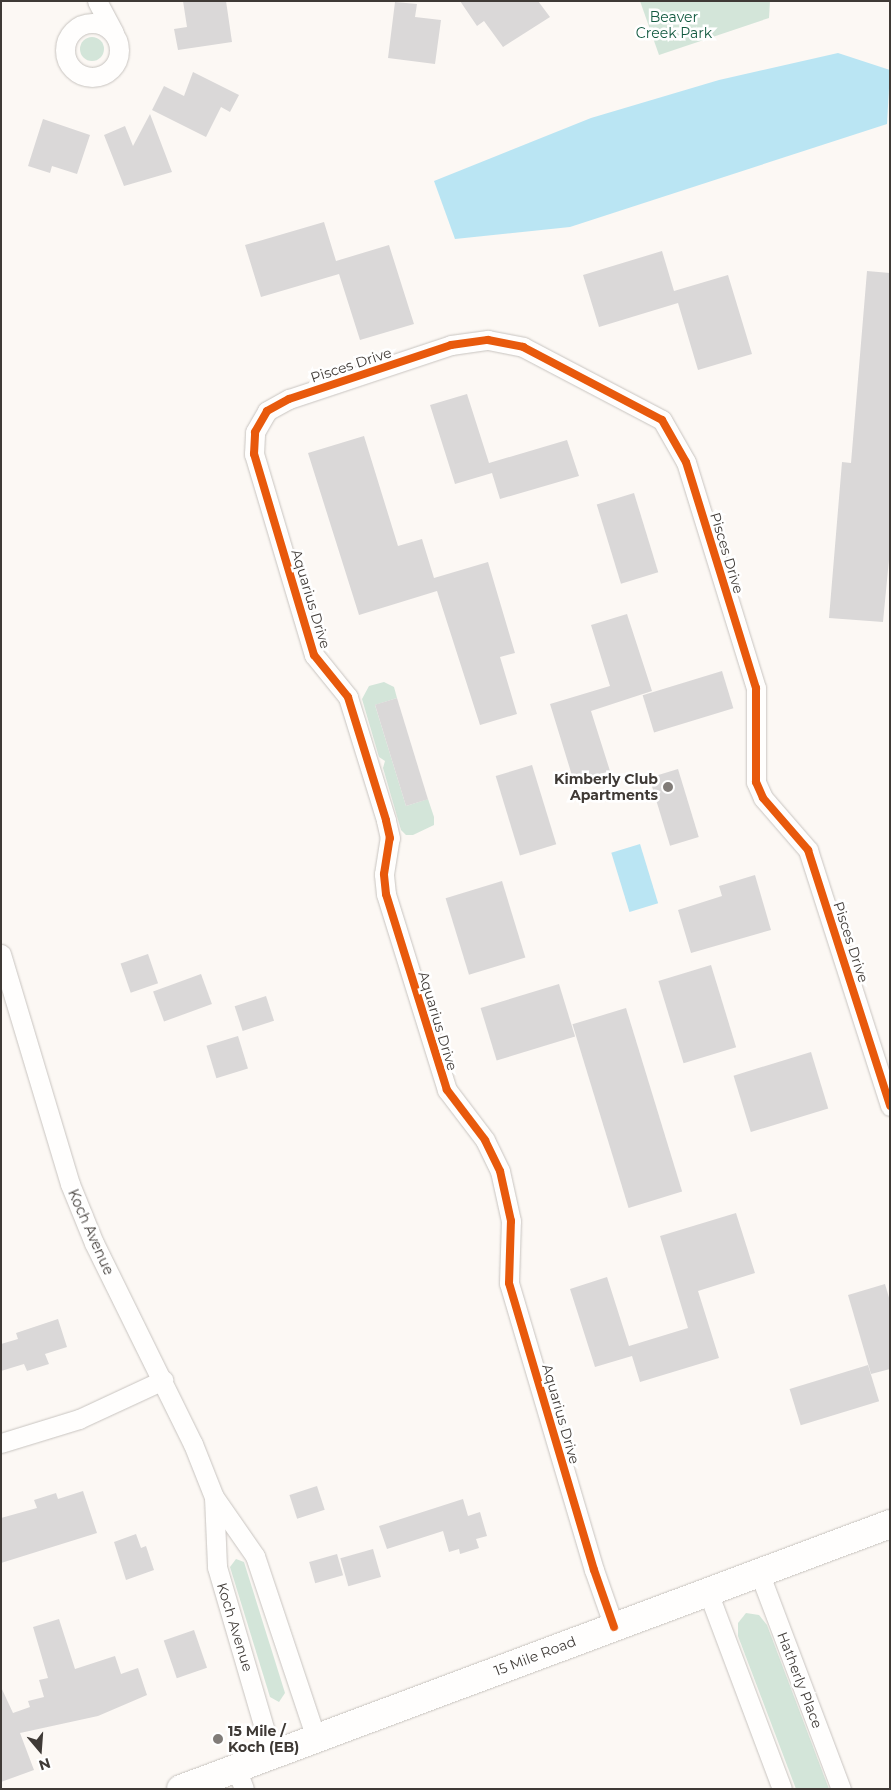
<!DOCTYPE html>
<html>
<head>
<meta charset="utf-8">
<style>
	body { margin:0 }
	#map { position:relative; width:891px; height:1790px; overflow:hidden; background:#fcf8f4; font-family:Montserrat,sans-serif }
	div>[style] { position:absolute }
	.green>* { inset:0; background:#d3e5d9 }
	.round { border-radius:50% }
	.water>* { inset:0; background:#bae5f3; transform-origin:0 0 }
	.building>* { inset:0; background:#dad8d8; transform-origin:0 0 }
	.roads { filter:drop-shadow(0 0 1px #c8c4c0) drop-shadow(0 0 1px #c8c4c0) }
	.minor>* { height:19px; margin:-9.5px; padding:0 9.5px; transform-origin:9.5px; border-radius:9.5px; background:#fffefd }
	.minor>.ring { margin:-9.5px; padding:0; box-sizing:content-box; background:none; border:19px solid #fffefd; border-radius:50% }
	.secondary>* { height:28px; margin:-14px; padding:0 14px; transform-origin:14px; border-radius:14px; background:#fffefd }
	.cycleway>* { height:8px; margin:-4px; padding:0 4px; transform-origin:4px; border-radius:4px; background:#e8590c }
	.dots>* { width:14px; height:14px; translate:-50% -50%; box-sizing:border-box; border:2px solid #fff; border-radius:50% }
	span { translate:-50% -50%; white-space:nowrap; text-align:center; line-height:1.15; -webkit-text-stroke:5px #fff; paint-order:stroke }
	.park-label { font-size:14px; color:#135a40 }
	.street-label { font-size:14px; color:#3f3a36 }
	.poi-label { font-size:14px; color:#3f3a36; font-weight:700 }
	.right { translate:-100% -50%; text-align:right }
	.left { translate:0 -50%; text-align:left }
	.frame { position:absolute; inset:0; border:2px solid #3f3a36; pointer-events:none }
	.north { position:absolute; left:15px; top:1725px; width:50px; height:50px; -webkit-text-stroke:4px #fff; paint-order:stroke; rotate:162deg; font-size:14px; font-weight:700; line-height:20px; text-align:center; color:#3f3a36 }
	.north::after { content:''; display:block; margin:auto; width:18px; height:22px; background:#3f3a36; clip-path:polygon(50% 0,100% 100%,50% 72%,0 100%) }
</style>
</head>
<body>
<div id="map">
	<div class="green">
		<i style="clip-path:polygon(640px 1px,770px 1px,769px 18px,659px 55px)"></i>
		<i class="round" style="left:80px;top:37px;width:24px;height:24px"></i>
		<i style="clip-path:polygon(384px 682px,394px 687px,397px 698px,375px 705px,406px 806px,428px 799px,434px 817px,434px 825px,413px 835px,406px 835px,401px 830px,383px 768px,385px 761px,379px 757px,362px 699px,369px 686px)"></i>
		<i style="clip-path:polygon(236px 1559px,244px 1562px,285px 1693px,279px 1702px,270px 1697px,230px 1567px)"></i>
		<i style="clip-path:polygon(746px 1613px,759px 1615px,767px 1625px,829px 1789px,796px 1789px,738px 1636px,738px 1623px)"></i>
	</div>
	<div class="water">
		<i style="clip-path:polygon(838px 53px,890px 70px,887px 124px,570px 227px,455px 239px,434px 181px,591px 118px,719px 80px)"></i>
		<i style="left:640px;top:844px;width:62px;height:30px;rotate:73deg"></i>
	</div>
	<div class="building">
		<i style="clip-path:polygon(183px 1px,226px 1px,232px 42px,178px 50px,174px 29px,187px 27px)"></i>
		<i style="clip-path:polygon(460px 1px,538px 1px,550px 17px,503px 47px,484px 21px,477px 26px)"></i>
		<i style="clip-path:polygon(395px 2px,417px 4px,415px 17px,441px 20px,435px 64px,388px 58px)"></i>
		<i style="clip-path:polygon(193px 72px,239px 95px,230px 112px,221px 107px,206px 137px,152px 110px,164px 86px,184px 96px)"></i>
		<i style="clip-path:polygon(150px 114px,172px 172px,124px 186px,104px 135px,125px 126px,133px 146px)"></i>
		<i style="clip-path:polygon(43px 119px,90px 135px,77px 174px,52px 166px,50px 173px,28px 166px)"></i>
		<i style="clip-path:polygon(324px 222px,336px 261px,389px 245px,414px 324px,360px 340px,339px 274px,261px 297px,245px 245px)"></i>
		<i style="clip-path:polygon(662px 251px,674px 291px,728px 275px,752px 354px,698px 370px,678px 303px,599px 327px,583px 275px)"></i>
		<i style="clip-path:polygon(867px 271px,890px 273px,890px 549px,883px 622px,829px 618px,842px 462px,851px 463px)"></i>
		<i style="clip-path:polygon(467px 394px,489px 463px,567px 440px,579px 476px,500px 499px,492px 473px,455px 484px,430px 405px)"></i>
		<i style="clip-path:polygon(364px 436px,398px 546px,422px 539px,434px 578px,488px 562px,515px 653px,500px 657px,517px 714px,480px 725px,437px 591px,359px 615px,308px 453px)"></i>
		<i style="left:634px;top:493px;width:83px;height:39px;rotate:73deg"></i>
		<i style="clip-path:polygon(627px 614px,652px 691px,591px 711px,610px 771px,574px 782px,550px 704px,610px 686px,591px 625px)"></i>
		<i style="left:722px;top:671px;width:39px;height:83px;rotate:73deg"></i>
		<i style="left:397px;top:698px;width:106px;height:23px;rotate:73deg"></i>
		<i style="left:532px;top:765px;width:83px;height:38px;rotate:73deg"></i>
		<i style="left:678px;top:769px;width:71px;height:30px;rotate:73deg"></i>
		<i style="clip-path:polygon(755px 875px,771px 930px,691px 953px,678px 910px,722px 896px,719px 886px)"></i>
		<i style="left:502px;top:881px;width:80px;height:59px;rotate:73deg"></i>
		<i style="left:148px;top:954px;width:31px;height:29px;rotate:71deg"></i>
		<i style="left:711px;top:965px;width:86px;height:55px;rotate:73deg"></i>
		<i style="left:201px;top:974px;width:32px;height:51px;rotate:70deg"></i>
		<i style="left:559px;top:984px;width:55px;height:82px;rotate:73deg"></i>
		<i style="left:266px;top:996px;width:26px;height:33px;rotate:72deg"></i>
		<i style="left:626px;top:1008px;width:192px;height:56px;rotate:73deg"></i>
		<i style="left:238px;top:1036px;width:34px;height:33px;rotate:73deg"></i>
		<i style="left:811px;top:1052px;width:59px;height:81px;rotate:73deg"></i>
		<i style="clip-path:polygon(736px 1213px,755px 1273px,698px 1291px,719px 1358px,640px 1382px,632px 1356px,595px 1367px,570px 1289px,607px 1277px,629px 1346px,688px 1328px,660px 1236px)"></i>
		<i style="clip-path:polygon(885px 1284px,890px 1301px,890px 1369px,871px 1374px,848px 1295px)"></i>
		<i style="clip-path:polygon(58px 1319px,67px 1347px,45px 1354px,49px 1364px,27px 1371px,24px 1364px,1px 1371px,1px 1344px,18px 1339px,16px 1333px)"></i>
		<i style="left:868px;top:1365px;width:38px;height:82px;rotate:73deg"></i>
		<i style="left:317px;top:1486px;width:25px;height:29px;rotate:72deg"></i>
		<i style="clip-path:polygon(83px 1491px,97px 1533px,1px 1563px,1px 1518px,37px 1508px,34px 1500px,56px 1493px,58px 1499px)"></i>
		<i style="clip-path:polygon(463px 1499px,468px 1516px,480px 1512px,487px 1536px,476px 1539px,479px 1548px,460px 1554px,459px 1549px,449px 1552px,443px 1531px,387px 1549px,379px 1526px)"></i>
		<i style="clip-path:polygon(136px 1534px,141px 1548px,146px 1546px,154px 1570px,126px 1580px,114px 1542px)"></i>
		<i style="left:373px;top:1549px;width:29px;height:34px;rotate:74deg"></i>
		<i style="left:337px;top:1554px;width:22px;height:29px;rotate:74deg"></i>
		<i style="clip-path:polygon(59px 1619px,75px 1669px,115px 1656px,121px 1674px,138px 1668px,147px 1695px,98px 1716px,20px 1733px,34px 1770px,1px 1782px,1px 1687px,13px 1713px,30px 1707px,28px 1701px,44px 1697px,39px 1680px,48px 1678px,33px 1627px)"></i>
		<i style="left:194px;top:1630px;width:40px;height:32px;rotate:71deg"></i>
	</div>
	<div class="roads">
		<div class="minor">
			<i style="left:97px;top:1px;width:36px;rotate:62deg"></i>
			<i class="ring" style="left:65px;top:23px;width:35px;height:35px"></i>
			<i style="left:1px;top:954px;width:240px;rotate:73.3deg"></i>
			<i style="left:70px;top:1184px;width:64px;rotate:67.9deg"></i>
			<i style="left:94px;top:1243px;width:224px;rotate:63.8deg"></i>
			<i style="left:193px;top:1444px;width:57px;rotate:68.4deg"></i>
			<i style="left:214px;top:1497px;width:72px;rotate:55.2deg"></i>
			<i style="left:255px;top:1556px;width:192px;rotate:71.5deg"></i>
			<i style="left:1px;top:1443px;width:82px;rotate:-17.1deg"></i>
			<i style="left:79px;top:1419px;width:93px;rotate:-24.9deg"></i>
			<i style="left:214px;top:1497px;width:70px;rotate:87.5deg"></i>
			<i style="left:217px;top:1567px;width:196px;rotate:73.7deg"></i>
			<i style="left:759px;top:1572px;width:232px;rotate:69.3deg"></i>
			<i style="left:708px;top:1592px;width:210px;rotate:69.4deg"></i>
			<i style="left:614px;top:1627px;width:60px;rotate:-109.3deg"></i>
			<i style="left:594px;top:1570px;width:299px;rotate:-106.5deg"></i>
			<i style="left:509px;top:1283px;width:62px;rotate:-88.2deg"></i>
			<i style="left:511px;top:1221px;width:51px;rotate:-102.4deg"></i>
			<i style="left:500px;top:1171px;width:34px;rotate:-116deg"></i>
			<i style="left:485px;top:1140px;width:63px;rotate:-127.2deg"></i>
			<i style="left:447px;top:1090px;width:205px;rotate:-107.3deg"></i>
			<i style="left:386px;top:894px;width:20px;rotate:-96deg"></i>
			<i style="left:384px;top:874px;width:36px;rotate:-81deg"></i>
			<i style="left:390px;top:838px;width:18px;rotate:-103deg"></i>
			<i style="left:386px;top:820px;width:129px;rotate:-107.2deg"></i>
			<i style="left:348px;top:697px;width:54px;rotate:-129deg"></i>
			<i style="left:314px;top:655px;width:210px;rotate:-106.6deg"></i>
			<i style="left:254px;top:454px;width:22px;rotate:-87deg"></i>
			<i style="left:255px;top:432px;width:24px;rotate:-60deg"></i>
			<i style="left:267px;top:411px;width:25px;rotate:-29deg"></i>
			<i style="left:289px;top:399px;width:171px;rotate:-18.4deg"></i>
			<i style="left:451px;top:345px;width:37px;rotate:-8deg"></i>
			<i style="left:488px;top:340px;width:36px;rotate:11deg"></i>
			<i style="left:523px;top:347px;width:157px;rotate:27.7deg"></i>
			<i style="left:662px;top:420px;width:48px;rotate:60.3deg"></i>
			<i style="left:686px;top:462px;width:237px;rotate:72.8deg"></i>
			<i style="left:756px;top:688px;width:94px;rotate:90deg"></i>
			<i style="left:756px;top:782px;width:17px;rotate:66deg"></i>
			<i style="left:763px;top:798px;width:69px;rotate:49.1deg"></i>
			<i style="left:808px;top:850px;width:269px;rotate:72.2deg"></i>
			<i style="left:236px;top:1768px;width:22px;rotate:69deg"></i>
		</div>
		<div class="secondary">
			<i style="left:181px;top:1789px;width:757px;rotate:-20.49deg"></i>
		</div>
	</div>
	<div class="cycleway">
		<i style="left:614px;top:1627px;width:60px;rotate:-109.3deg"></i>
		<i style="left:594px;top:1570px;width:299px;rotate:-106.5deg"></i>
		<i style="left:509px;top:1283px;width:62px;rotate:-88.2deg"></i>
		<i style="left:511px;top:1221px;width:51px;rotate:-102.4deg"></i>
		<i style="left:500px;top:1171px;width:34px;rotate:-116deg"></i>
		<i style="left:485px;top:1140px;width:63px;rotate:-127.2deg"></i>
		<i style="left:447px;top:1090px;width:205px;rotate:-107.3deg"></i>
		<i style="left:386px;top:894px;width:20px;rotate:-96deg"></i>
		<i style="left:384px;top:874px;width:36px;rotate:-81deg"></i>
		<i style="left:390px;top:838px;width:18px;rotate:-103deg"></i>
		<i style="left:386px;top:820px;width:129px;rotate:-107.2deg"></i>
		<i style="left:348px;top:697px;width:54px;rotate:-129deg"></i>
		<i style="left:314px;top:655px;width:210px;rotate:-106.6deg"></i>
		<i style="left:254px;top:454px;width:22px;rotate:-87deg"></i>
		<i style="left:255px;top:432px;width:24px;rotate:-60deg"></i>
		<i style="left:267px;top:411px;width:25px;rotate:-29deg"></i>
		<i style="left:289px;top:399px;width:171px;rotate:-18.4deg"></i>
		<i style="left:451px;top:345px;width:37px;rotate:-8deg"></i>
		<i style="left:488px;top:340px;width:36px;rotate:11deg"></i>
		<i style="left:523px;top:347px;width:157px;rotate:27.7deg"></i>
		<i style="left:662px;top:420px;width:48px;rotate:60.3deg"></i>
		<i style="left:686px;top:462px;width:237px;rotate:72.8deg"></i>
		<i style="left:756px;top:688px;width:94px;rotate:90deg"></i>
		<i style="left:756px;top:782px;width:17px;rotate:66deg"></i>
		<i style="left:763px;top:798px;width:69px;rotate:49.1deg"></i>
		<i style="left:808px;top:850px;width:269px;rotate:72.2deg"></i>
	</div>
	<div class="dots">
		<i style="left:668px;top:787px;background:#817c78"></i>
		<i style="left:218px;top:1739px;background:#817c78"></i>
	</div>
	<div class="park-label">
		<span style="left:674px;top:25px">Beaver<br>Creek Park</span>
	</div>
	<div class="street-label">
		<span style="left:351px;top:365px;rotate:-18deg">Pisces Drive</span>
		<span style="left:727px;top:553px;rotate:73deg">Pisces Drive</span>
		<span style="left:311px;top:599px;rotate:73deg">Aquarius Drive</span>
		<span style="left:851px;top:942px;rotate:72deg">Pisces Drive</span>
		<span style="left:438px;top:1021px;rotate:73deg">Aquarius Drive</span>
		<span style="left:91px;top:1232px;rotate:66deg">Koch Avenue</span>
		<span style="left:561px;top:1414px;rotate:74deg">Aquarius Drive</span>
		<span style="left:235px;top:1627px;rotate:73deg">Koch Avenue</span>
		<span style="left:535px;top:1656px;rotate:-21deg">15 Mile Road</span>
		<span style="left:800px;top:1680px;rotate:69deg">Hatherly Place</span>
	</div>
	<div class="poi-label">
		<span class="right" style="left:658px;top:787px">Kimberly Club<br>Apartments</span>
		<span class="left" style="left:228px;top:1739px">15 Mile /<br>Koch (EB)</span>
	</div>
	<div class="frame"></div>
	<div class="north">N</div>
</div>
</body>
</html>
